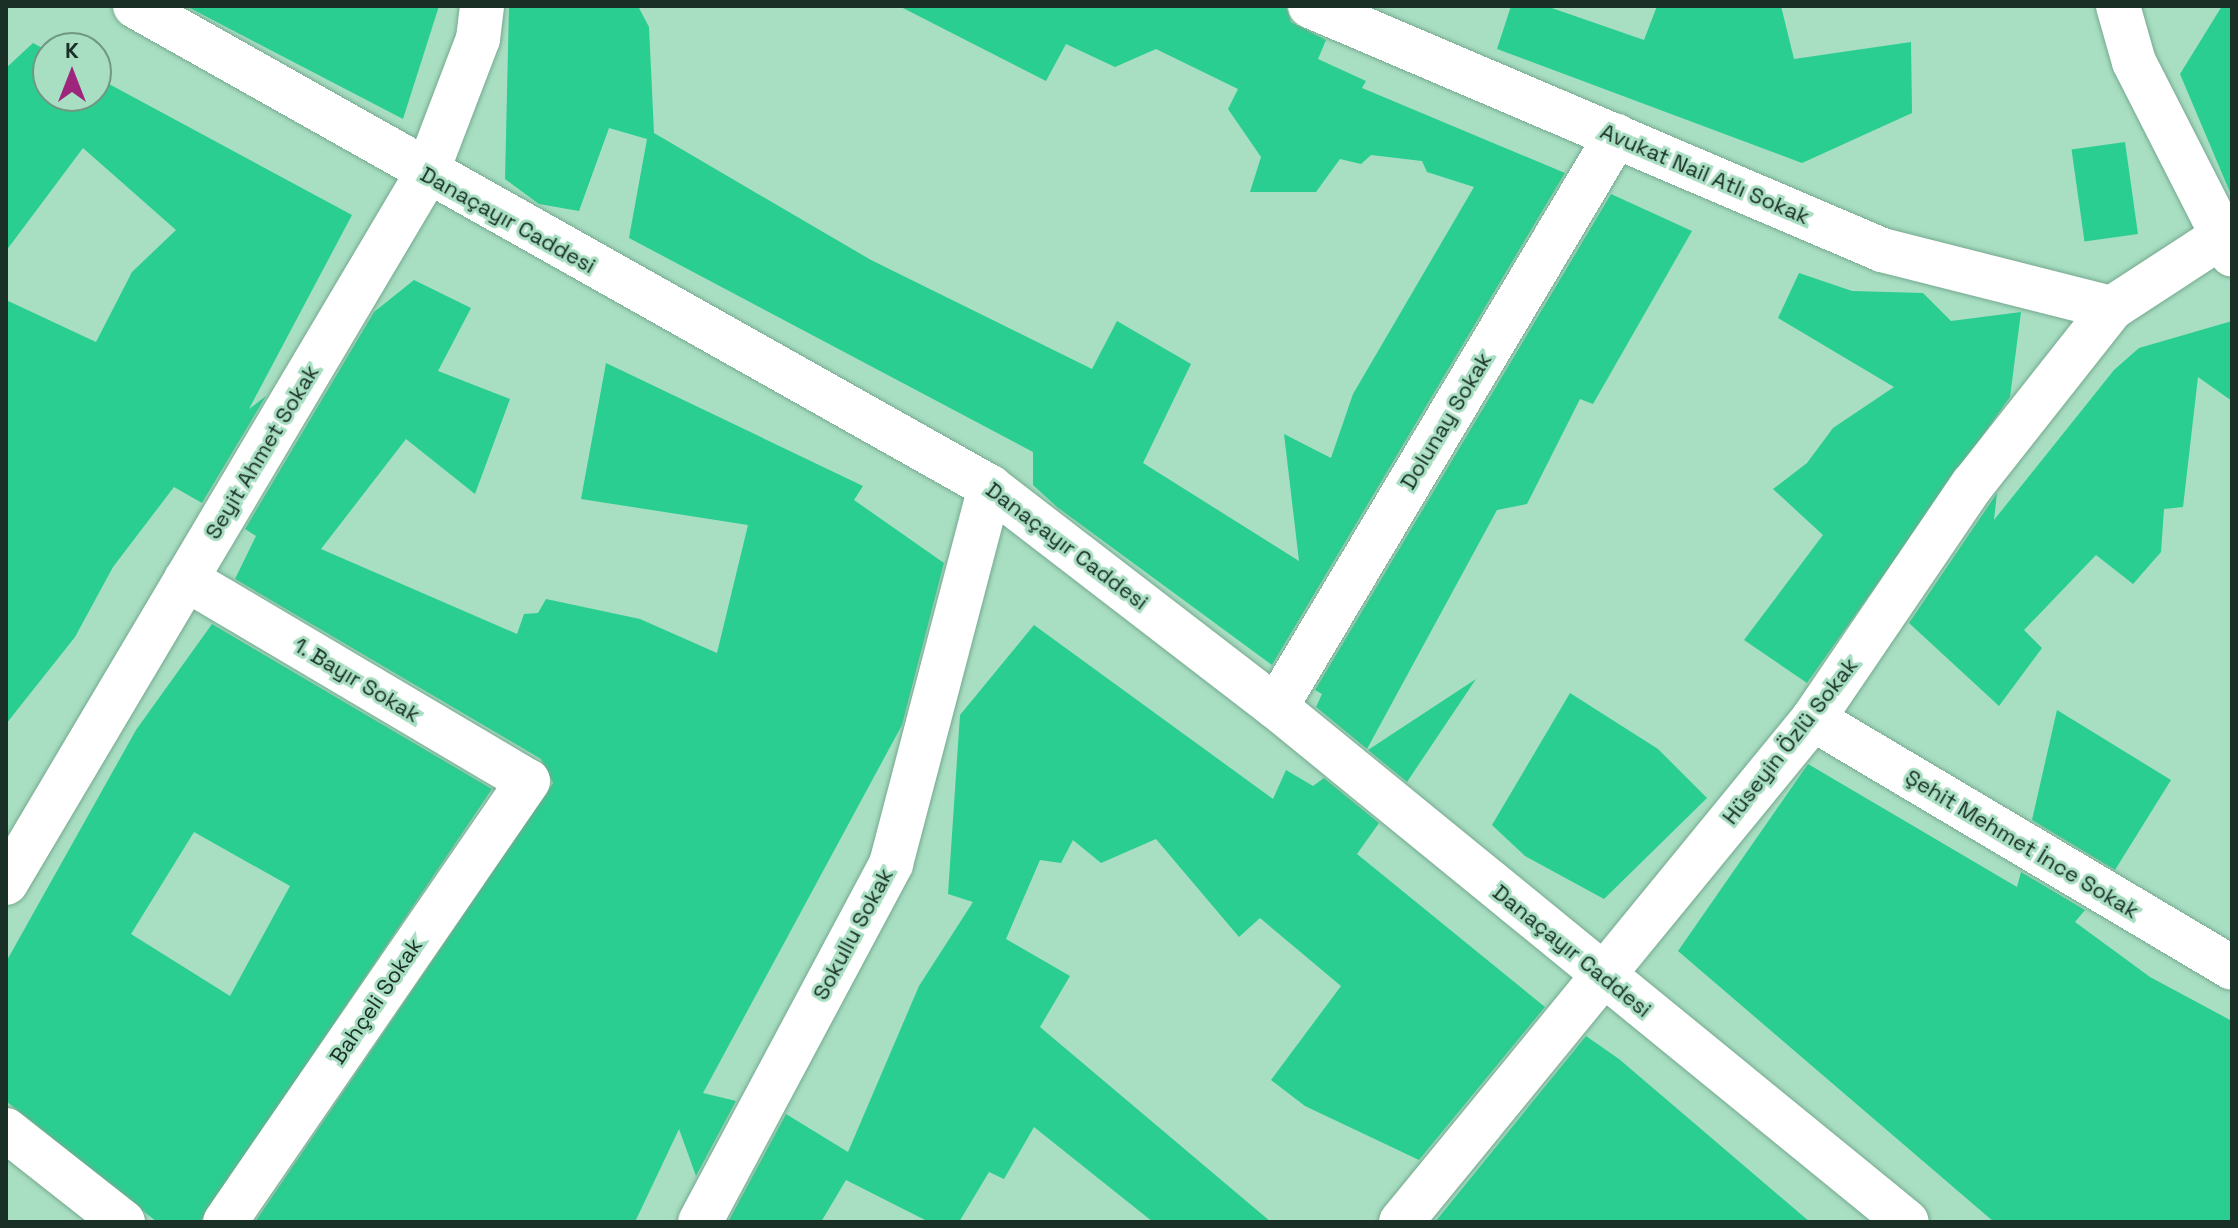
<!DOCTYPE html>
<html>
<head>
<meta charset="utf-8">
<style>
	body { margin:0 }
	#map { position:relative; width:2238px; height:1228px; overflow:hidden; background:#a8dec2; font-family:"Space Grotesk",sans-serif }
	div>[style] { position:absolute }
	.building>* { inset:0; background:#2ace91; transform-origin:0 0 }
	.roads { filter:drop-shadow(0 0 2px #75a98f) drop-shadow(0 0 2px #75a98f) }
	.minor>* { height:44px; margin:-22px; padding:0 22px; transform-origin:22px; border-radius:22px; background:#fff }
	.tertiary>* { height:44px; margin:-22px; padding:0 22px; transform-origin:22px; border-radius:22px; background:#fff }
	span { translate:-50% -50%; white-space:nowrap; text-align:center; line-height:1.15; -webkit-text-stroke:6px #a8dec2; paint-order:stroke }
	.street-label { font-size:22px; color:#1a2f25 }
	.frame { position:absolute; inset:0; border:8px solid #1a2f25; pointer-events:none }
	.north { position:absolute; left:32px; top:32px; width:80px; height:80px; box-sizing:border-box; background:#a8dec2; border:2px solid #6f9883; border-radius:50%; rotate:0deg; font-size:22px; font-weight:700; line-height:32px; text-align:center; color:#1a2f25 }
	.north::after { content:''; display:block; margin:auto; width:28px; height:36px; background:#9e257c; clip-path:polygon(50% 0,100% 100%,50% 72%,0 100%) }
</style>
</head>
<body>
<div id="map">
	<div class="building">
		<i style="clip-path:polygon(186px 6px,439px 6px,403px 119px)"></i>
		<i style="clip-path:polygon(509px 6px,638px 6px,649px 27px,654px 133px,871px 260px,1092px 369px,1117px 321px,1191px 364px,1143px 463px,1299px 561px,1284px 434px,1331px 458px,1353px 394px,1474px 187px,1427px 172px,1422px 161px,1371px 155px,1361px 164px,1340px 159px,1316px 192px,1250px 192px,1261px 157px,1228px 109px,1238px 89px,1156px 49px,1115px 67px,1066px 44px,1046px 81px,899px 6px,1286px 6px,1291px 22px,1326px 40px,1318px 59px,1366px 81px,1362px 88px,1565px 173px,1272px 665px,1057px 507px,1033px 485px,1033px 452px,629px 238px,647px 139px,609px 128px,579px 211px,539px 204px,505px 179px)"></i>
		<i style="clip-path:polygon(1511px 6px,1546px 6px,1644px 40px,1657px 6px,1781px 6px,1794px 59px,1911px 42px,1912px 113px,1802px 163px,1497px 49px)"></i>
		<i style="clip-path:polygon(2222px 6px,2232px 6px,2232px 197px,2180px 74px)"></i>
		<i style="clip-path:polygon(33px 43px,48px 51px,48px 96px,96px 96px,96px 77px,352px 215px,249px 409px,266px 396px,202px 503px,174px 487px,113px 567px,75px 637px,6px 724px,6px 300px,96px 342px,132px 272px,176px 230px,83px 148px,6px 251px,6px 68px)"></i>
		<i style="left:2125px;top:142px;width:93px;height:54px;rotate:82deg"></i>
		<i style="clip-path:polygon(1611px 194px,1692px 231px,1593px 404px,1580px 399px,1527px 504px,1497px 510px,1367px 749px,1316px 707px,1322px 694px,1315px 690px)"></i>
		<i style="clip-path:polygon(1799px 273px,1852px 291px,1923px 293px,1951px 321px,2021px 312px,2010px 397px,1807px 683px,1744px 640px,1823px 535px,1773px 489px,1807px 463px,1833px 428px,1894px 387px,1778px 318px)"></i>
		<i style="clip-path:polygon(414px 280px,471px 308px,438px 371px,510px 399px,475px 494px,406px 439px,321px 549px,517px 634px,524px 614px,538px 613px,546px 599px,640px 619px,717px 653px,748px 525px,581px 499px,606px 363px,863px 486px,854px 500px,944px 563px,902px 725px,703px 1093px,736px 1101px,696px 1176px,679px 1129px,635px 1222px,255px 1222px,553px 783px,541px 759px,235px 579px,256px 536px,245px 529px,374px 312px)"></i>
		<i style="clip-path:polygon(2232px 321px,2232px 401px,2198px 377px,2183px 507px,2164px 509px,2161px 552px,2133px 584px,2096px 555px,2024px 630px,2042px 648px,1999px 706px,1909px 623px,1997px 493px,1994px 520px,2114px 370px,2139px 348px)"></i>
		<i style="clip-path:polygon(evenodd,212px 624px,492px 789px,200px 1222px,157px 1222px,6px 1101px,6px 962px,136px 730px,212px 624px,194px 832px,290px 886px,230px 996px,131px 934px,194px 832px)"></i>
		<i style="clip-path:polygon(1034px 625px,1273px 799px,1286px 770px,1313px 786px,1324px 778px,1379px 823px,1357px 854px,1545px 1007px,1419px 1160px,1305px 1106px,1271px 1080px,1341px 986px,1260px 918px,1239px 937px,1156px 839px,1101px 863px,1073px 840px,1061px 863px,1040px 860px,1006px 939px,1070px 976px,1040px 1027px,1271px 1222px,1153px 1222px,1034px 1127px,1004px 1179px,989px 1172px,959px 1222px,929px 1222px,846px 1180px,821px 1222px,728px 1222px,786px 1114px,848px 1152px,919px 986px,973px 902px,948px 894px,960px 715px)"></i>
		<i style="clip-path:polygon(1476px 679px,1407px 782px,1368px 750px)"></i>
		<i style="clip-path:polygon(1570px 693px,1658px 749px,1707px 798px,1604px 899px,1525px 856px,1492px 825px)"></i>
		<i style="clip-path:polygon(2057px 710px,2171px 780px,2115px 870px,2032px 820px)"></i>
		<i style="clip-path:polygon(1808px 764px,2017px 887px,2021px 872px,2085px 910px,2075px 922px,2150px 977px,2232px 1021px,2232px 1222px,1994px 1222px,1678px 951px)"></i>
		<i style="clip-path:polygon(1586px 1036px,1619px 1059px,1810px 1222px,1435px 1222px)"></i>
	</div>
	<div class="roads">
		<div class="minor">
			<i style="left:1310px;top:6px;width:622px;rotate:23.1deg"></i>
			<i style="left:1882px;top:250px;width:237px;rotate:14.2deg"></i>
			<i style="left:186px;top:579px;width:397px;rotate:30.6deg"></i>
			<i style="left:528px;top:781px;width:535px;rotate:124.49deg"></i>
			<i style="left:1276px;top:707px;width:665px;rotate:-59.23deg"></i>
			<i style="left:1813px;top:719px;width:487px;rotate:30.7deg"></i>
			<i style="left:6px;top:883px;width:823px;rotate:-59.32deg"></i>
			<i style="left:426px;top:175px;width:146px;rotate:-69.1deg"></i>
			<i style="left:478px;top:39px;width:33px;rotate:-83deg"></i>
			<i style="left:6px;top:1130px;width:149px;rotate:38.2deg"></i>
			<i style="left:700px;top:1222px;width:406px;rotate:-61.9deg"></i>
			<i style="left:891px;top:864px;width:390px;rotate:-75.3deg"></i>
		</div>
		<div class="tertiary">
			<i style="left:135px;top:6px;width:981px;rotate:29.36deg"></i>
			<i style="left:990px;top:487px;width:361px;rotate:37.6deg"></i>
			<i style="left:1276px;top:707px;width:814px;rotate:39.22deg"></i>
			<i style="left:2118px;top:6px;width:58px;rotate:74.1deg"></i>
			<i style="left:2134px;top:62px;width:216px;rotate:63deg"></i>
			<i style="left:1401px;top:1222px;width:650px;rotate:-50.68deg"></i>
			<i style="left:1813px;top:719px;width:284px;rotate:-55.8deg"></i>
			<i style="left:1973px;top:484px;width:224px;rotate:-51.7deg"></i>
			<i style="left:2112px;top:308px;width:126px;rotate:-33.1deg"></i>
		</div>
	</div>
	<div class="street-label">
		<span style="left:1705px;top:174px;rotate:23deg">Avukat Nail Atlı Sokak</span>
		<span style="left:508px;top:220px;rotate:29deg">Danaçayır Caddesi</span>
		<span style="left:1446px;top:421px;rotate:-59deg">Dolunay Sokak</span>
		<span style="left:262px;top:452px;rotate:-59deg">Seyit Ahmet Sokak</span>
		<span style="left:1067px;top:546px;rotate:37deg">Danaçayır Caddesi</span>
		<span style="left:357px;top:680px;rotate:31deg">1. Bayır Sokak</span>
		<span style="left:1790px;top:741px;rotate:-52deg">Hüseyin Özlü Sokak</span>
		<span style="left:2022px;top:844px;rotate:31deg">Şehit Mehmet İnce Sokak</span>
		<span style="left:853px;top:934px;rotate:-62deg">Sokullu Sokak</span>
		<span style="left:1572px;top:951px;rotate:39deg">Danaçayır Caddesi</span>
		<span style="left:376px;top:1001px;rotate:-56deg">Bahçeli Sokak</span>
	</div>
	<div class="frame"></div>
	<div class="north">K</div>
</div>
</body>
</html>
